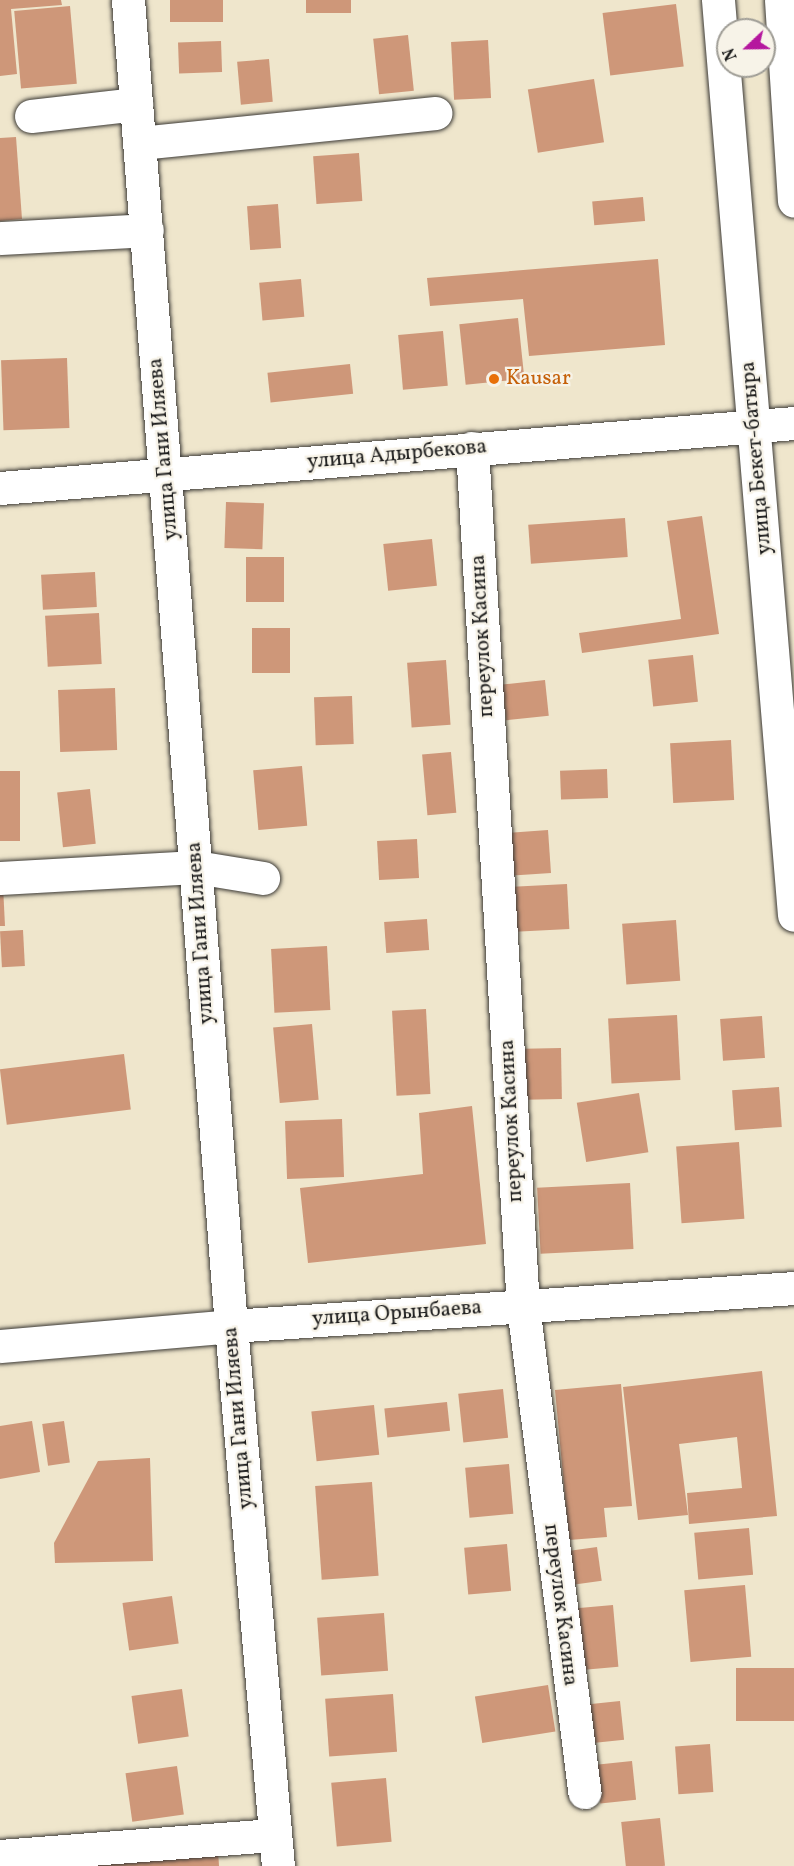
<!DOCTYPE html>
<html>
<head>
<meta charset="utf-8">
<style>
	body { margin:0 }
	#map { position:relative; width:794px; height:1866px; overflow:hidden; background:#efe6cc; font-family:Vollkorn,serif }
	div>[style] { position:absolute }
	.building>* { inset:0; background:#ce9779; transform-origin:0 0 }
	.roads { filter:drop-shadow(0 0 2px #3c3a36) drop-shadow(0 0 2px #3c3a36) }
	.minor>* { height:33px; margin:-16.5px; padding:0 16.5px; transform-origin:16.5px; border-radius:16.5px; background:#fff }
	.major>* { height:33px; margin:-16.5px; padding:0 16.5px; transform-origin:16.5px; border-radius:16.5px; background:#fff }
	.dots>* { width:16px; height:16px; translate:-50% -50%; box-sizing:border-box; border:3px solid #f7f3e8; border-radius:50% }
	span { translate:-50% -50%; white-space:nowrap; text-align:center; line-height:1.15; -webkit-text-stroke:4.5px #f7f3e8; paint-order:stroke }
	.food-label { font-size:21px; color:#c56008 }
	.left { translate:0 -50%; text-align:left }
	.street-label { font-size:21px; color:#1c1c1c }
	.north { position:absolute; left:716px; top:18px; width:60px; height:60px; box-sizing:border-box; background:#f7f3e8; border:2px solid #9f9d96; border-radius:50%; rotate:248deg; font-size:16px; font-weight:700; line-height:24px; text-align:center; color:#1c1c1c }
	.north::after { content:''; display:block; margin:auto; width:21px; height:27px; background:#b5179e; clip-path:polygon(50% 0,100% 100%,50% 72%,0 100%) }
</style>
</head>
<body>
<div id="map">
	<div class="building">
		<i style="clip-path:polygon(0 0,61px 0,62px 5px,11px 9px,17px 74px,0 76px)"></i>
		<i style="left:170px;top:0;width:53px;height:22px"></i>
		<i style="left:306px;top:0;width:45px;height:13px"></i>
		<i style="left:676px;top:4px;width:63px;height:74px;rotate:83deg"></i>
		<i style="left:70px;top:6px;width:78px;height:56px;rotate:85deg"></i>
		<i style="left:408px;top:35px;width:56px;height:35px;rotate:84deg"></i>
		<i style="left:488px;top:40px;width:58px;height:37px;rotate:87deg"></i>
		<i style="left:221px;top:41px;width:31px;height:43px;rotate:88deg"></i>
		<i style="left:269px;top:59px;width:43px;height:32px;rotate:85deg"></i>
		<i style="left:594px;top:79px;width:64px;height:67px;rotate:81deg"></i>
		<i style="clip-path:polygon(16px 137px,22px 219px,0 221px,0 138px)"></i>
		<i style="left:359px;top:153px;width:48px;height:46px;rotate:86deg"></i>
		<i style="left:643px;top:197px;width:24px;height:51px;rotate:85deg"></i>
		<i style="left:278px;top:204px;width:44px;height:31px;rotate:86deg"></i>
		<i style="clip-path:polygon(658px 259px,665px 345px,529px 356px,523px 299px,430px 306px,427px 278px)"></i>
		<i style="left:301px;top:279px;width:38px;height:42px;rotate:85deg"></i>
		<i style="left:518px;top:318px;width:61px;height:59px;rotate:84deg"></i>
		<i style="left:443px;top:331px;width:55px;height:45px;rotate:85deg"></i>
		<i style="left:67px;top:358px;width:70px;height:66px;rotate:88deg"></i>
		<i style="left:350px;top:364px;width:30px;height:83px;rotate:84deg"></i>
		<i style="left:226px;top:502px;width:38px;height:46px;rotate:2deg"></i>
		<i style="clip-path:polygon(702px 516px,719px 634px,582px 653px,579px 633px,681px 619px,667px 521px)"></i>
		<i style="left:625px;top:518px;width:39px;height:97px;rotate:86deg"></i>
		<i style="left:432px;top:539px;width:47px;height:49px;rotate:84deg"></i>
		<i style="left:246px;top:557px;width:38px;height:45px"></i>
		<i style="left:95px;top:572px;width:35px;height:54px;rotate:87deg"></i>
		<i style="left:99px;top:613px;width:51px;height:54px;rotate:87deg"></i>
		<i style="left:252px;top:628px;width:38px;height:45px"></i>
		<i style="left:693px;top:655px;width:47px;height:45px;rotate:84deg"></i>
		<i style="left:446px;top:660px;width:65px;height:39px;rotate:86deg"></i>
		<i style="left:545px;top:680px;width:36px;height:43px;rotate:84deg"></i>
		<i style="left:115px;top:688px;width:62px;height:57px;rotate:88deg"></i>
		<i style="left:352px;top:696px;width:48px;height:38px;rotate:88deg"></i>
		<i style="left:731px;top:740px;width:60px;height:61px;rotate:87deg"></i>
		<i style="left:451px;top:752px;width:61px;height:29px;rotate:85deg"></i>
		<i style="left:302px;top:766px;width:60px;height:49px;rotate:85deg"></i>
		<i style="left:607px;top:769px;width:29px;height:47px;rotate:88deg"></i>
		<i style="left:0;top:771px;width:20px;height:70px"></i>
		<i style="left:90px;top:789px;width:55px;height:33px;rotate:84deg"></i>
		<i style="left:548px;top:830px;width:43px;height:38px;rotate:86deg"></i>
		<i style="left:417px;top:839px;width:39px;height:40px;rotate:87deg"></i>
		<i style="left:567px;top:884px;width:45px;height:54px;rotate:87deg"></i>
		<i style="clip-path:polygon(0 886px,3px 886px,5px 926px,0 926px)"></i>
		<i style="left:427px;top:919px;width:31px;height:43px;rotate:86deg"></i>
		<i style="left:676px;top:920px;width:61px;height:54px;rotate:86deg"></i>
		<i style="left:23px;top:930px;width:36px;height:23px;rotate:87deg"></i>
		<i style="left:327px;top:946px;width:64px;height:56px;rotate:87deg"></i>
		<i style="left:426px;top:1009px;width:85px;height:34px;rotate:87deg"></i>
		<i style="left:677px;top:1015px;width:65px;height:69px;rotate:87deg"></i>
		<i style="left:762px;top:1016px;width:42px;height:42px;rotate:86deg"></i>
		<i style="left:312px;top:1024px;width:76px;height:39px;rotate:85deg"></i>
		<i style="left:561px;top:1048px;width:51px;height:37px;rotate:89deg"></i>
		<i style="left:124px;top:1054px;width:56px;height:125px;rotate:83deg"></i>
		<i style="left:779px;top:1087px;width:40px;height:47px;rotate:86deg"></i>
		<i style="left:639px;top:1093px;width:60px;height:63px;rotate:81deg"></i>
		<i style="clip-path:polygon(472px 1106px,486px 1244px,308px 1263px,300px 1188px,423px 1174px,419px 1113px)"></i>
		<i style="left:342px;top:1119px;width:58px;height:57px;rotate:88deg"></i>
		<i style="left:739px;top:1142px;width:77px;height:63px;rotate:86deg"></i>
		<i style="left:630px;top:1183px;width:66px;height:93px;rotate:87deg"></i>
		<i style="clip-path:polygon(762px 1371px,777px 1516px,689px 1524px,687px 1493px,742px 1488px,737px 1437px,679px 1444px,688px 1515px,638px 1520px,623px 1387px)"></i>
		<i style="clip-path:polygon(621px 1384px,632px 1506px,604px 1508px,607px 1537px,569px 1540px,555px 1390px)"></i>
		<i style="left:503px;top:1389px;width:49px;height:45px;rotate:84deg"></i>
		<i style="left:447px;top:1402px;width:29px;height:63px;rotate:84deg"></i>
		<i style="left:374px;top:1405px;width:50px;height:63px;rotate:84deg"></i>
		<i style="clip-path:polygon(32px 1421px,40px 1472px,0 1479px,0 1426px)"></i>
		<i style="left:64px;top:1421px;width:42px;height:22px;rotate:82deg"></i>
		<i style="clip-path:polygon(150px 1458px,153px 1561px,55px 1563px,54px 1543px,98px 1461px)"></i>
		<i style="left:509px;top:1464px;width:50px;height:44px;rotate:85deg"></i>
		<i style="left:372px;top:1482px;width:94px;height:57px;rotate:86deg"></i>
		<i style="left:749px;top:1528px;width:47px;height:55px;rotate:85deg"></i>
		<i style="left:507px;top:1544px;width:47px;height:43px;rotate:85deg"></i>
		<i style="left:597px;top:1547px;width:34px;height:29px;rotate:82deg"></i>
		<i style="left:745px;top:1585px;width:72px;height:61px;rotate:85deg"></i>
		<i style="left:172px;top:1596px;width:48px;height:50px;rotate:82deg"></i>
		<i style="left:613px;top:1605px;width:62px;height:45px;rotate:85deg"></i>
		<i style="left:384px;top:1613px;width:58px;height:67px;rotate:86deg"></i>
		<i style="left:794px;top:1668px;width:53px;height:58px;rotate:90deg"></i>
		<i style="left:548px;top:1685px;width:47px;height:74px;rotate:81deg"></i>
		<i style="left:182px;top:1689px;width:48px;height:51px;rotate:82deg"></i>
		<i style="left:393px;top:1694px;width:58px;height:68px;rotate:86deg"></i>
		<i style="left:620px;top:1701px;width:39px;height:36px;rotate:84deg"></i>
		<i style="left:710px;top:1744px;width:48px;height:35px;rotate:86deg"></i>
		<i style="left:632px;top:1761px;width:39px;height:36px;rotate:84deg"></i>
		<i style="left:177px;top:1766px;width:49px;height:52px;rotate:82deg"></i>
		<i style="left:386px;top:1778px;width:64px;height:55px;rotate:85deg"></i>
		<i style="left:660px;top:1818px;width:48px;height:39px;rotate:84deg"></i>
		<i style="clip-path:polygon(218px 1851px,219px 1866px,34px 1866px)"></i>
	</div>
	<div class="roads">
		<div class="minor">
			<i style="left:128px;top:0;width:1330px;rotate:85.56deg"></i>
			<i style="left:231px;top:1326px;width:542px;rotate:85.03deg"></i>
			<i style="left:718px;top:0;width:918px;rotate:85.25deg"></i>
			<i style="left:781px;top:0;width:201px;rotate:86.3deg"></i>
			<i style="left:31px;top:116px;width:106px;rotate:-6.5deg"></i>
			<i style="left:140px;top:143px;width:297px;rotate:-5.8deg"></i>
			<i style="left:0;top:238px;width:147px;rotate:-3.1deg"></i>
			<i style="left:472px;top:448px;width:860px;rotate:86.6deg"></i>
			<i style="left:523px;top:1306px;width:490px;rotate:82.8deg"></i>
			<i style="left:0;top:878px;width:196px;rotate:-3.2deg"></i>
			<i style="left:196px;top:867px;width:68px;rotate:9.3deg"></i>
			<i style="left:0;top:1346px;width:232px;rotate:-4.9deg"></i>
			<i style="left:231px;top:1326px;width:564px;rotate:-3.86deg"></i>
			<i style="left:0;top:1856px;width:276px;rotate:-4.4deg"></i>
		</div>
		<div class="major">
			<i style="left:0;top:488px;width:797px;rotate:-4.68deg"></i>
		</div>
	</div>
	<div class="dots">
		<i style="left:494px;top:379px;background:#e8710a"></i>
	</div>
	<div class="food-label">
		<span class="left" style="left:506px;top:379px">Kausar</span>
	</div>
	<div class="street-label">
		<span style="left:164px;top:449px;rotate:-95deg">улица Гани Иляева</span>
		<span style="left:397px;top:455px;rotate:-5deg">улица Адырбекова</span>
		<span style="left:757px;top:458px;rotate:-95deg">улица Бекет-батыра</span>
		<span style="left:483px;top:636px;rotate:-93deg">переулок Касина</span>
		<span style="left:201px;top:933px;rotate:-94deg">улица Гани Иляева</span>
		<span style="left:512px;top:1121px;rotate:-93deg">переулок Касина</span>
		<span style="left:397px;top:1314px;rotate:-4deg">улица Орынбаева</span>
		<span style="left:239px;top:1418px;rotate:-95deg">улица Гани Иляева</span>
		<span style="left:560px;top:1605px;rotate:83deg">переулок Касина</span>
	</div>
	<div class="north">N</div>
</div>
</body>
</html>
